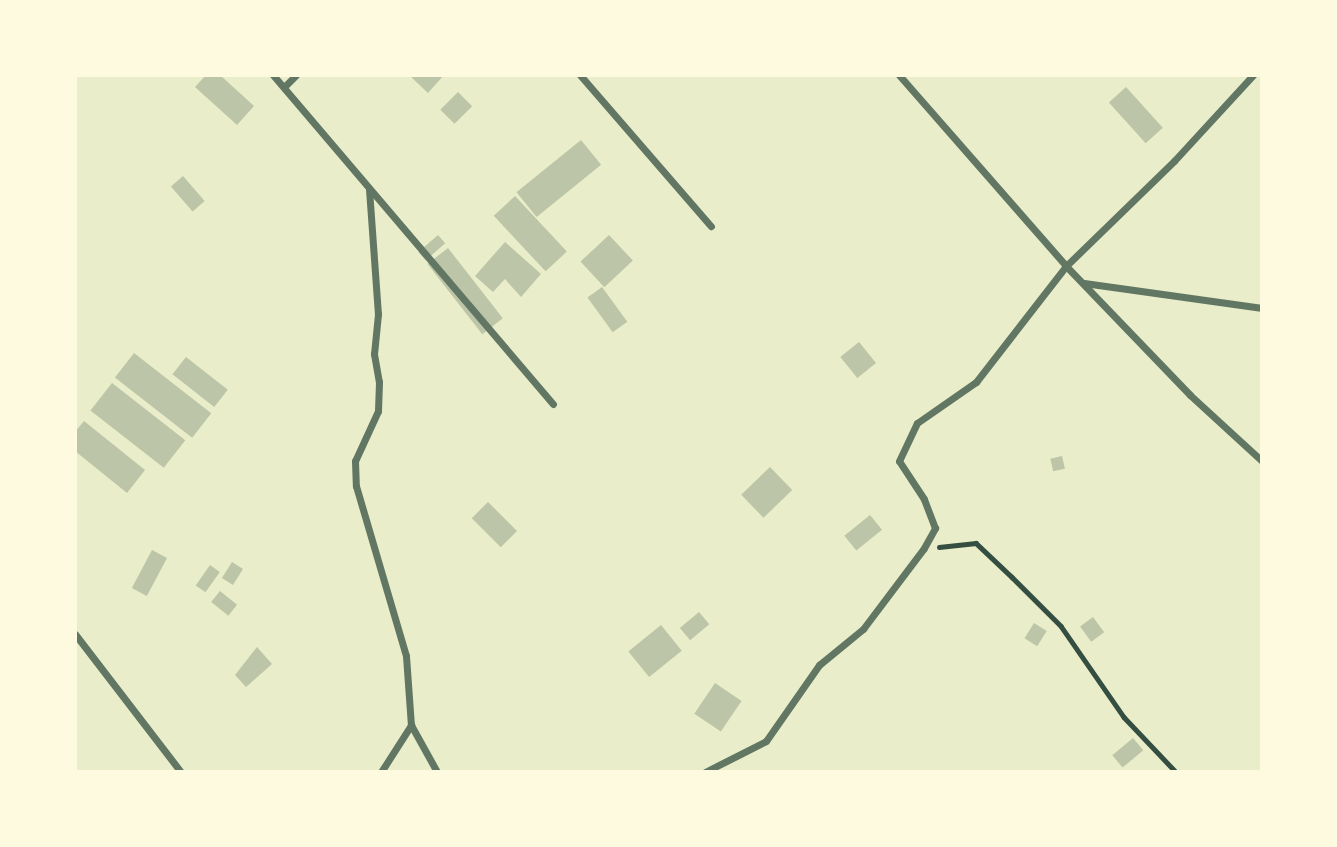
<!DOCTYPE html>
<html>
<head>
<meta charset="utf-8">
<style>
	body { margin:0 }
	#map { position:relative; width:1337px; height:847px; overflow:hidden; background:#e9edc9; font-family:Quicksand,sans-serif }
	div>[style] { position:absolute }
	.building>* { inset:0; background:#bcc5a7; transform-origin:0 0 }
	.path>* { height:4.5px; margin:-2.25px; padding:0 2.25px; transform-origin:2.25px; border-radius:2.25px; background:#344e41 }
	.minor>* { height:7px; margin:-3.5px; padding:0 3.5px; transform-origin:3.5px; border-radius:3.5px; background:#617663 }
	span { translate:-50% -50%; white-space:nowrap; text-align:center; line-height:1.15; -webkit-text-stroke:7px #fefae0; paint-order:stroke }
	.frame { position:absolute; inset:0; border:77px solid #fefae0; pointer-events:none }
</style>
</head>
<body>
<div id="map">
	<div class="building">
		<i style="clip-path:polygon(206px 75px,220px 75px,254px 106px,237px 125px,195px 87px)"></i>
		<i style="clip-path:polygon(409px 75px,444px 75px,428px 93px)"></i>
		<i style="left:1126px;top:87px;width:55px;height:23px;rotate:48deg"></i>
		<i style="left:458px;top:92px;width:20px;height:25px;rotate:45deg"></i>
		<i style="left:581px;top:140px;width:32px;height:83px;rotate:51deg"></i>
		<i style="left:183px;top:176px;width:33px;height:16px;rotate:49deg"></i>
		<i style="left:515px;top:196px;width:76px;height:29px;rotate:47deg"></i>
		<i style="left:438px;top:235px;width:11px;height:26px;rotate:49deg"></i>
		<i style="left:609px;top:235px;width:35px;height:39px;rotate:47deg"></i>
		<i style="clip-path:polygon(505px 242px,541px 274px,521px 297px,505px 279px,493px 292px,475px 276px)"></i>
		<i style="left:448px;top:248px;width:89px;height:26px;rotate:52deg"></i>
		<i style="left:602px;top:287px;width:43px;height:18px;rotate:54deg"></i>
		<i style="left:859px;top:342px;width:27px;height:24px;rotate:51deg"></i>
		<i style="left:134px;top:353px;width:98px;height:31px;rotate:38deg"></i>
		<i style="left:186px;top:357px;width:53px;height:22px;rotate:38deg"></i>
		<i style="left:112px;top:383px;width:93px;height:35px;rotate:38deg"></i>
		<i style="clip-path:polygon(84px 421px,145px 470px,127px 493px,75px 451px,75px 432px)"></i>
		<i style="left:1062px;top:456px;width:13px;height:12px;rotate:77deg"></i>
		<i style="left:770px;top:467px;width:32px;height:40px;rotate:46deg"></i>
		<i style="left:488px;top:502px;width:41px;height:23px;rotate:45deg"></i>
		<i style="left:870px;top:515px;width:19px;height:33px;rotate:51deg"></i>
		<i style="left:152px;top:550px;width:17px;height:43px;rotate:28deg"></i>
		<i style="left:232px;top:562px;width:13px;height:19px;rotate:32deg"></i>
		<i style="left:210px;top:565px;width:12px;height:25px;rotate:35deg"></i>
		<i style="left:220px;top:591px;width:22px;height:14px;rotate:39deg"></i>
		<i style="left:699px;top:612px;width:16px;height:25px;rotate:50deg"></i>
		<i style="left:1093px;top:617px;width:19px;height:16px;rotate:54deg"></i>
		<i style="left:1034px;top:623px;width:15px;height:18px;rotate:32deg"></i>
		<i style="left:661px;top:625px;width:33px;height:42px;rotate:51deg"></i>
		<i style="clip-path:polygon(257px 647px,272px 664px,246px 687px,235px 675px)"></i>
		<i style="left:715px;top:683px;width:32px;height:37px;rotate:34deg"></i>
		<i style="left:1133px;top:738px;width:16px;height:27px;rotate:50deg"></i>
	</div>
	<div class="path">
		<i style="left:939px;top:547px;width:37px;rotate:-6deg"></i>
		<i style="left:976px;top:543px;width:50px;rotate:43.4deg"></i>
		<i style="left:1012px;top:577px;width:69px;rotate:45deg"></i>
		<i style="left:1061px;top:626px;width:111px;rotate:55.3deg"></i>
		<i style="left:1124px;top:717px;width:76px;rotate:46.6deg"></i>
	</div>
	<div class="minor">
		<i style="left:273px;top:75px;width:432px;rotate:49.6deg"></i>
		<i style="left:580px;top:75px;width:200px;rotate:49.1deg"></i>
		<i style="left:899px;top:75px;width:254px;rotate:48.8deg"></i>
		<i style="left:1066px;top:266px;width:179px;rotate:46.1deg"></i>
		<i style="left:1190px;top:395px;width:98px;rotate:42.5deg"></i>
		<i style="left:284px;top:87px;width:17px;rotate:-45deg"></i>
		<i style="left:369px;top:189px;width:125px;rotate:85.9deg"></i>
		<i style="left:378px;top:314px;width:40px;rotate:95.7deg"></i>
		<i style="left:374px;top:354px;width:28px;rotate:80deg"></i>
		<i style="left:379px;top:382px;width:29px;rotate:92deg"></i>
		<i style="left:378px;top:411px;width:55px;rotate:114.7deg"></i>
		<i style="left:355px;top:461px;width:25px;rotate:88deg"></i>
		<i style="left:356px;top:486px;width:177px;rotate:73.6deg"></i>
		<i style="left:406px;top:656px;width:69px;rotate:85.9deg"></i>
		<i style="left:411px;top:725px;width:54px;rotate:61deg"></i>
		<i style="left:1084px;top:283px;width:180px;rotate:8deg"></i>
		<i style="left:75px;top:634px;width:174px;rotate:52.5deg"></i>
		<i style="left:381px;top:772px;width:56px;rotate:-57.4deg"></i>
		<i style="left:705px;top:772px;width:68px;rotate:-26.9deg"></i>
		<i style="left:766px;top:741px;width:93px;rotate:-55.1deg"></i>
		<i style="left:819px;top:665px;width:57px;rotate:-39.3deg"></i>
		<i style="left:863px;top:629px;width:101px;rotate:-53deg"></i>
		<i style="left:924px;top:548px;width:23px;rotate:-61deg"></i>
		<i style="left:935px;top:528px;width:31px;rotate:-111deg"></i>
		<i style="left:924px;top:499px;width:45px;rotate:-123.3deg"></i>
		<i style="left:899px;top:461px;width:42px;rotate:-64.7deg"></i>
		<i style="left:917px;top:423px;width:72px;rotate:-34.8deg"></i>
		<i style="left:976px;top:382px;width:147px;rotate:-52.2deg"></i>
		<i style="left:1066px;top:266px;width:151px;rotate:-44.2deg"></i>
		<i style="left:1174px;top:161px;width:117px;rotate:-47.4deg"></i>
	</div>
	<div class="frame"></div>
</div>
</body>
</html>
